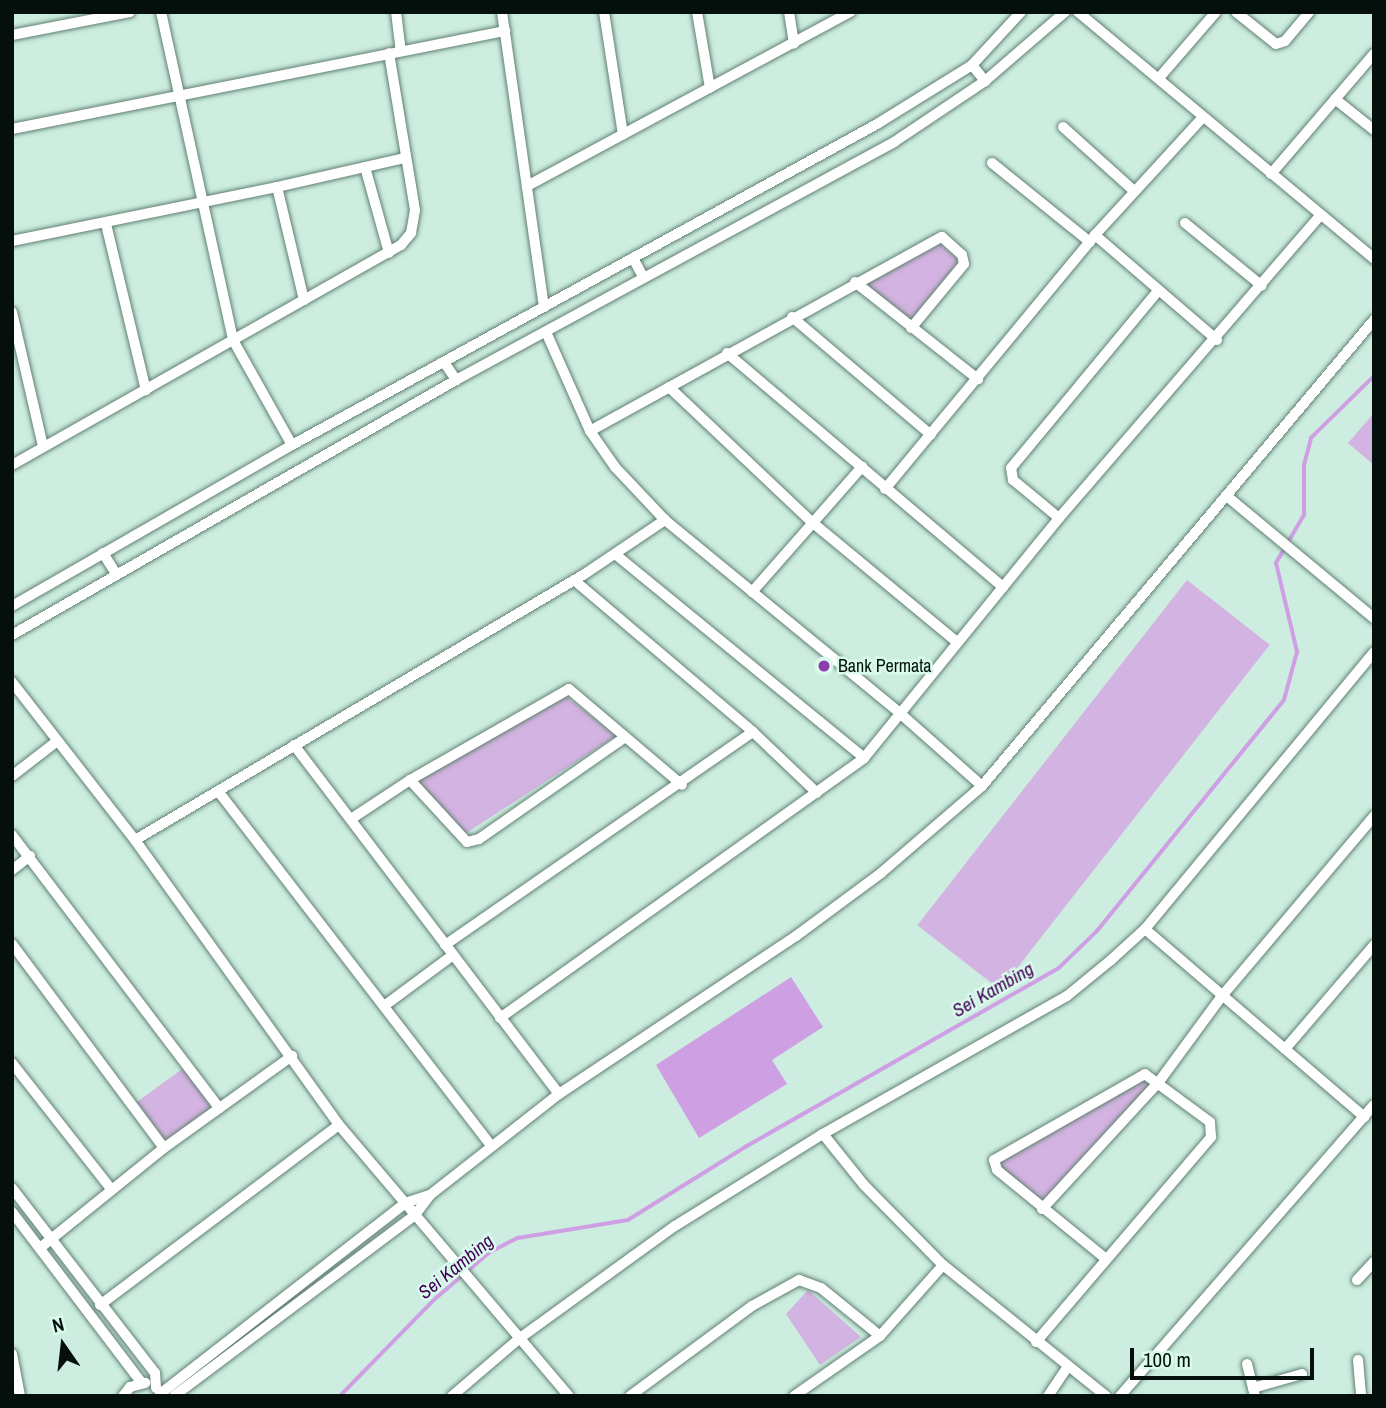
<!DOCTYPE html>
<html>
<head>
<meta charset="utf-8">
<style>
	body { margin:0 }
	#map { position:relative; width:1386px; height:1408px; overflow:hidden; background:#cceddf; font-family:"Archivo Narrow",sans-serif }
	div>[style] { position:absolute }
	.green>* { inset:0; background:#d3b3e1; transform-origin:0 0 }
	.water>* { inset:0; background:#cf9fe4 }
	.stream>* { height:3.5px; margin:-1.75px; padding:0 1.75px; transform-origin:1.75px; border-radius:1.75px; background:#cf9fe4 }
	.roads { filter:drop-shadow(0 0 2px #628073) drop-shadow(0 0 2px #628073) }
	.minor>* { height:10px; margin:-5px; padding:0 5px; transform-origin:5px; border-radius:5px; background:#fff }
	.dots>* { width:19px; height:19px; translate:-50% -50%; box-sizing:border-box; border:4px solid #d9fbec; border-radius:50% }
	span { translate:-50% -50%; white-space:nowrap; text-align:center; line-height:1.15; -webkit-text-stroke:5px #d9fbec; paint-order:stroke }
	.poi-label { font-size:18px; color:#05100c }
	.left { translate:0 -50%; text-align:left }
	.water-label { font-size:19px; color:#420056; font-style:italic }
	.frame { position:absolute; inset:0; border:14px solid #05100c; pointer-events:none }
	.north { position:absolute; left:28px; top:1310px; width:70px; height:70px; -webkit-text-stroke:5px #d9fbec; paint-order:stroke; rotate:346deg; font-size:19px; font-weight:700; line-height:28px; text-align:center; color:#05100c }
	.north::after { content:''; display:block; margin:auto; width:24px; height:32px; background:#05100c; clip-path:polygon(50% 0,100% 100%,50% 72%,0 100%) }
	.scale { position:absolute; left:1130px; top:1348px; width:184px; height:32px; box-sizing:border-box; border:4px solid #05100c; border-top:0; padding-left:9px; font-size:21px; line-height:24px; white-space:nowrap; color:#05100c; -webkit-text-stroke:5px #d9fbec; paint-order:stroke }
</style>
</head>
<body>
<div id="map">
	<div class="green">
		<i style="clip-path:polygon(935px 240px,963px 263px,912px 326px,856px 282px)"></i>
		<i style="clip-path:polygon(1374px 413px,1374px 465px,1348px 443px)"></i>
		<i style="left:1187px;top:580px;width:105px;height:438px;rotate:38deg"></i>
		<i style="clip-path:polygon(562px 693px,616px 736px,463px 835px,415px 780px)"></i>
		<i style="left:185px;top:1067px;width:48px;height:63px;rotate:54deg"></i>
		<i style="clip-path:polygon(1148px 1076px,1157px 1084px,1042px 1205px,995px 1163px)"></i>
		<i style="clip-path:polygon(808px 1290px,861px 1337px,820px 1365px,786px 1314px)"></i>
	</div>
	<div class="water">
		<i style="clip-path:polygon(791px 977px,823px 1027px,772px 1060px,787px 1084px,699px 1138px,656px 1065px)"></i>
	</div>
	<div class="stream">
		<i style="left:340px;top:1396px;width:137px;rotate:-45.6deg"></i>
		<i style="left:436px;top:1298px;width:71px;rotate:-40.4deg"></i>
		<i style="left:490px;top:1252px;width:31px;rotate:-27deg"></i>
		<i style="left:518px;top:1238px;width:111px;rotate:-9.3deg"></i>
		<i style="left:628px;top:1220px;width:140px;rotate:-31.9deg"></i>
		<i style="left:747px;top:1146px;width:359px;rotate:-29.7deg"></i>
		<i style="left:1059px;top:968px;width:53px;rotate:-44.2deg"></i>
		<i style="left:1097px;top:931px;width:297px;rotate:-51deg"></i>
		<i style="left:1284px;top:700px;width:50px;rotate:-74.8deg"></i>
		<i style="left:1297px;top:652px;width:91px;rotate:-103.3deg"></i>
		<i style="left:1276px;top:563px;width:56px;rotate:-59.7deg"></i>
		<i style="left:1304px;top:515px;width:50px;rotate:-90deg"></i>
		<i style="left:1304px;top:465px;width:28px;rotate:-75deg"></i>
		<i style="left:1311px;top:438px;width:88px;rotate:-44.5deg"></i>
	</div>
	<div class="roads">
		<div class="minor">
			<i style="left:161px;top:12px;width:336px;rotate:77.6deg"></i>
			<i style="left:233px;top:340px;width:120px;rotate:60.7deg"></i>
			<i style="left:396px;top:12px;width:39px;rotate:83deg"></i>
			<i style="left:502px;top:12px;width:298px;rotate:81.9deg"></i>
			<i style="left:604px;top:12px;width:124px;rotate:81.2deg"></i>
			<i style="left:697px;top:12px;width:77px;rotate:80.3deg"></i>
			<i style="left:789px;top:12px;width:32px;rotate:81deg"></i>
			<i style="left:1078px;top:12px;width:386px;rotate:39.8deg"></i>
			<i style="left:1236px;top:12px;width:51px;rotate:38.7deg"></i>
			<i style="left:1276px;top:44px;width:9px;rotate:-18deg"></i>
			<i style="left:1285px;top:41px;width:38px;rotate:-50deg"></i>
			<i style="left:12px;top:35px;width:120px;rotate:-11deg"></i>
			<i style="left:972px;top:65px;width:21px;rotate:51deg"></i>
			<i style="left:1159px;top:78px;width:87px;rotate:-49.2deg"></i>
			<i style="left:1335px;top:99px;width:50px;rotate:38.5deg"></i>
			<i style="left:1063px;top:127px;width:96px;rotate:42deg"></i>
			<i style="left:12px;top:129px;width:503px;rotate:-11.24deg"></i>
			<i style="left:992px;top:163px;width:126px;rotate:38.9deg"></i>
			<i style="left:365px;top:167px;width:89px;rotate:74.4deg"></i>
			<i style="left:1271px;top:174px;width:158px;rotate:-49.4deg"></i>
			<i style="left:529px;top:185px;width:365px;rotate:-28.3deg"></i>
			<i style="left:1185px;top:223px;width:99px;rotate:39.3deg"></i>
			<i style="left:106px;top:224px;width:171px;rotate:76.5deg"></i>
			<i style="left:1095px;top:235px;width:161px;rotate:40.7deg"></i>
			<i style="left:12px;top:241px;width:270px;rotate:-11.5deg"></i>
			<i style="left:633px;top:258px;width:21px;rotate:62deg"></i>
			<i style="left:855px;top:282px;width:157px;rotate:38.3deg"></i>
			<i style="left:304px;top:300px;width:116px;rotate:-103.4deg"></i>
			<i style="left:277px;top:187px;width:131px;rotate:-12.8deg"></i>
			<i style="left:12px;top:312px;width:138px;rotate:77deg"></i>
			<i style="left:792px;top:317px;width:182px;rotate:40.3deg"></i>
			<i style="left:546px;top:332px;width:108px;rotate:66deg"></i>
			<i style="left:590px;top:431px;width:44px;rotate:55.2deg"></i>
			<i style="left:615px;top:467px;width:73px;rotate:46.7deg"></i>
			<i style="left:665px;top:520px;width:307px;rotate:39.4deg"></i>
			<i style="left:902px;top:715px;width:107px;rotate:41.6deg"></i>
			<i style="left:727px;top:353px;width:362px;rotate:40.3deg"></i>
			<i style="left:444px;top:362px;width:22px;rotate:56deg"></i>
			<i style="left:669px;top:387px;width:198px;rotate:43.4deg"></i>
			<i style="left:813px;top:523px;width:187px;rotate:39.6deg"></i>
			<i style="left:590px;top:431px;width:402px;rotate:-28.9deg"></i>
			<i style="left:942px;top:237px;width:27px;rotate:42deg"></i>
			<i style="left:962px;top:255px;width:9px;rotate:77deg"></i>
			<i style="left:964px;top:264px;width:83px;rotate:129.6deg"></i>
			<i style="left:12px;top:465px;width:447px;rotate:-29.5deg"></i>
			<i style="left:401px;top:245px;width:16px;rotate:-50deg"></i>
			<i style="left:411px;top:233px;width:23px;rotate:-80deg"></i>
			<i style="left:415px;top:210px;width:159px;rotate:-99.4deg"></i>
			<i style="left:885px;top:489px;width:330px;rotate:-50.4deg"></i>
			<i style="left:1095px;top:235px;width:160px;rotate:-47.5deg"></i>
			<i style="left:1228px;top:497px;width:190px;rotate:39.7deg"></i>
			<i style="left:1059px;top:518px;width:60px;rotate:-140.4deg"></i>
			<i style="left:1013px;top:480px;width:12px;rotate:-99deg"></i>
			<i style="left:1011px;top:468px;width:231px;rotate:-50.3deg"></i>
			<i style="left:103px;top:553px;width:22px;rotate:58deg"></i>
			<i style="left:615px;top:554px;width:322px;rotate:39.3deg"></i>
			<i style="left:574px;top:580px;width:235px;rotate:40.3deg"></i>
			<i style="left:753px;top:732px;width:88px;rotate:43.6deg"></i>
			<i style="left:752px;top:592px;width:167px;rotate:-48.7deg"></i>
			<i style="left:12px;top:606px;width:323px;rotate:-29.9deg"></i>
			<i style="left:292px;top:445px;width:667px;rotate:-28.75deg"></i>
			<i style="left:877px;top:124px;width:112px;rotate:-31.8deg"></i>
			<i style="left:972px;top:65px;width:72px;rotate:-47.2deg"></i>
			<i style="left:12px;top:635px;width:512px;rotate:-29.87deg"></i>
			<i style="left:456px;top:380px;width:498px;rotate:-28.5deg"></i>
			<i style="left:894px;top:142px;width:110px;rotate:-33.8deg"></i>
			<i style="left:985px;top:81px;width:106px;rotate:-40.8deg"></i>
			<i style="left:12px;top:682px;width:200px;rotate:52.1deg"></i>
			<i style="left:135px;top:840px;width:350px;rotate:54.4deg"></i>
			<i style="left:339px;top:1125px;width:355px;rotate:49.7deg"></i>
			<i style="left:294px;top:745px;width:438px;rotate:52.8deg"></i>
			<i style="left:12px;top:776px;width:56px;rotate:-37.7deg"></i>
			<i style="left:410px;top:780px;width:84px;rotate:47.4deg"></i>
			<i style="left:467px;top:842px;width:12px;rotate:-14deg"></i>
			<i style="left:479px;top:839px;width:178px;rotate:-34.9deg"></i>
			<i style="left:218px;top:791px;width:448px;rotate:52.4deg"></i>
			<i style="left:351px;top:819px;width:71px;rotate:-33.5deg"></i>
			<i style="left:410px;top:780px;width:183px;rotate:-29.8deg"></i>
			<i style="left:569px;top:689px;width:148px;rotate:40.3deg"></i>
			<i style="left:12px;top:835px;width:343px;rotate:52.8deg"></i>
			<i style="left:135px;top:840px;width:521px;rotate:-30.61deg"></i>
			<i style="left:583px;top:575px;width:99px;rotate:-33.9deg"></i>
			<i style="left:12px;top:870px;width:23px;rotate:-38deg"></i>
			<i style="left:1145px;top:929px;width:289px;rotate:40.6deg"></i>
			<i style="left:12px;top:944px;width:254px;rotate:53.3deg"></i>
			<i style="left:445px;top:945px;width:374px;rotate:-34.7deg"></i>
			<i style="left:384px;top:1006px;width:86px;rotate:-36.5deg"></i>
			<i style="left:500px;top:1018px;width:447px;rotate:-35.5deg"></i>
			<i style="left:864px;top:758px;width:309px;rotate:-50.9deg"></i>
			<i style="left:1059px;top:518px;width:399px;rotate:-49.2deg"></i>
			<i style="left:1285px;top:1049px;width:137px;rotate:-49.4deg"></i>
			<i style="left:12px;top:1063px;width:160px;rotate:51.8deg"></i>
			<i style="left:823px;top:1134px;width:65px;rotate:51.2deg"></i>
			<i style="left:864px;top:1185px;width:112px;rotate:45.4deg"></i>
			<i style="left:943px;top:1265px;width:209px;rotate:38.8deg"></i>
			<i style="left:12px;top:1188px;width:234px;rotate:52.3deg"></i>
			<i style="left:155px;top:1373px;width:15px;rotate:86deg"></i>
			<i style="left:1042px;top:1209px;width:171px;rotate:-47.4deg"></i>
			<i style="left:1158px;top:1083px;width:108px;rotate:-53.7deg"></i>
			<i style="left:1222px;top:996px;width:236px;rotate:-49.8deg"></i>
			<i style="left:12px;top:1212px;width:215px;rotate:52.8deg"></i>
			<i style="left:40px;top:1248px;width:159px;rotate:-38.9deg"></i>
			<i style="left:164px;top:1148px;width:158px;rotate:-35.7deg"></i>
			<i style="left:1357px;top:1280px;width:25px;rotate:-47deg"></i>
			<i style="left:100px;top:1305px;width:299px;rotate:-37deg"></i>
			<i style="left:1036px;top:1342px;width:270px;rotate:-49.5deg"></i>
			<i style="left:1211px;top:1137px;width:15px;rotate:-94deg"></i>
			<i style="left:1210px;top:1122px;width:81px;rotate:-143.6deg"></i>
			<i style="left:1145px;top:1074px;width:174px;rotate:150.3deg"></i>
			<i style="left:994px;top:1160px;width:10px;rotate:73deg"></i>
			<i style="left:997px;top:1170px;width:141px;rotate:39.2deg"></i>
			<i style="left:12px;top:1354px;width:43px;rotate:79.2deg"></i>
			<i style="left:1358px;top:1360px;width:36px;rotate:85deg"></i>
			<i style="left:1247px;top:1364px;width:33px;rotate:76deg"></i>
			<i style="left:1253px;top:1388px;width:51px;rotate:-15.9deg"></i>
			<i style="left:160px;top:1394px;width:311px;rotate:-37.9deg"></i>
			<i style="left:405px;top:1203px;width:25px;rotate:-18deg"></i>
			<i style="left:123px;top:1396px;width:11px;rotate:-52deg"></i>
			<i style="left:130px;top:1387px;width:16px;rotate:-15deg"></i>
			<i style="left:174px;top:1396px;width:301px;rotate:-36.9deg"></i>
			<i style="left:415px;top:1215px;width:25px;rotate:-53deg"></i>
			<i style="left:430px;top:1195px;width:164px;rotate:-38.1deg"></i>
			<i style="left:559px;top:1094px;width:285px;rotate:-33.7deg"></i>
			<i style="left:796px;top:936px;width:106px;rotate:-36.5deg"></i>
			<i style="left:881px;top:873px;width:133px;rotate:-40.7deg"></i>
			<i style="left:982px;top:786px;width:609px;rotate:-49.93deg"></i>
			<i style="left:452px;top:1396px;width:89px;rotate:-40.5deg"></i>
			<i style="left:520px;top:1338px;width:191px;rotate:-35.9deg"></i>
			<i style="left:675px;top:1226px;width:174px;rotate:-31.9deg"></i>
			<i style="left:823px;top:1134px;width:280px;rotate:-29.5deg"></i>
			<i style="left:1067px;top:996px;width:57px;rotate:-39.3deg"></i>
			<i style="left:1111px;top:960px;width:46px;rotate:-42.4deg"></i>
			<i style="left:1145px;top:929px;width:359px;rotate:-50.4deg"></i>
			<i style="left:630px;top:1396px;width:152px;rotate:-36.4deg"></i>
			<i style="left:752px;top:1306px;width:54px;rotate:-29deg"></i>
			<i style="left:799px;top:1280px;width:23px;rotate:20deg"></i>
			<i style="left:821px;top:1288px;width:76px;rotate:39.1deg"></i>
			<i style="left:794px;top:1396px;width:105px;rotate:-34.9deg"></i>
			<i style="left:880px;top:1336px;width:95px;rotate:-48.4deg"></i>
			<i style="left:1048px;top:1396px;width:34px;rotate:-56deg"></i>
			<i style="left:1120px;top:1396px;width:386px;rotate:-48.9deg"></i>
		</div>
	</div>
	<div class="dots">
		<i style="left:824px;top:666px;background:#8d3dac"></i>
	</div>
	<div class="poi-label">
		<span class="left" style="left:838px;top:666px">Bank Permata</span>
	</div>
	<div class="water-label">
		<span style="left:993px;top:990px;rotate:-30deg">Sei Kambing</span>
		<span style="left:456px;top:1267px;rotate:-39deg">Sei Kambing</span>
	</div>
	<div class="frame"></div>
	<div class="north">N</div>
	<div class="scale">100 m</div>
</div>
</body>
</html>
